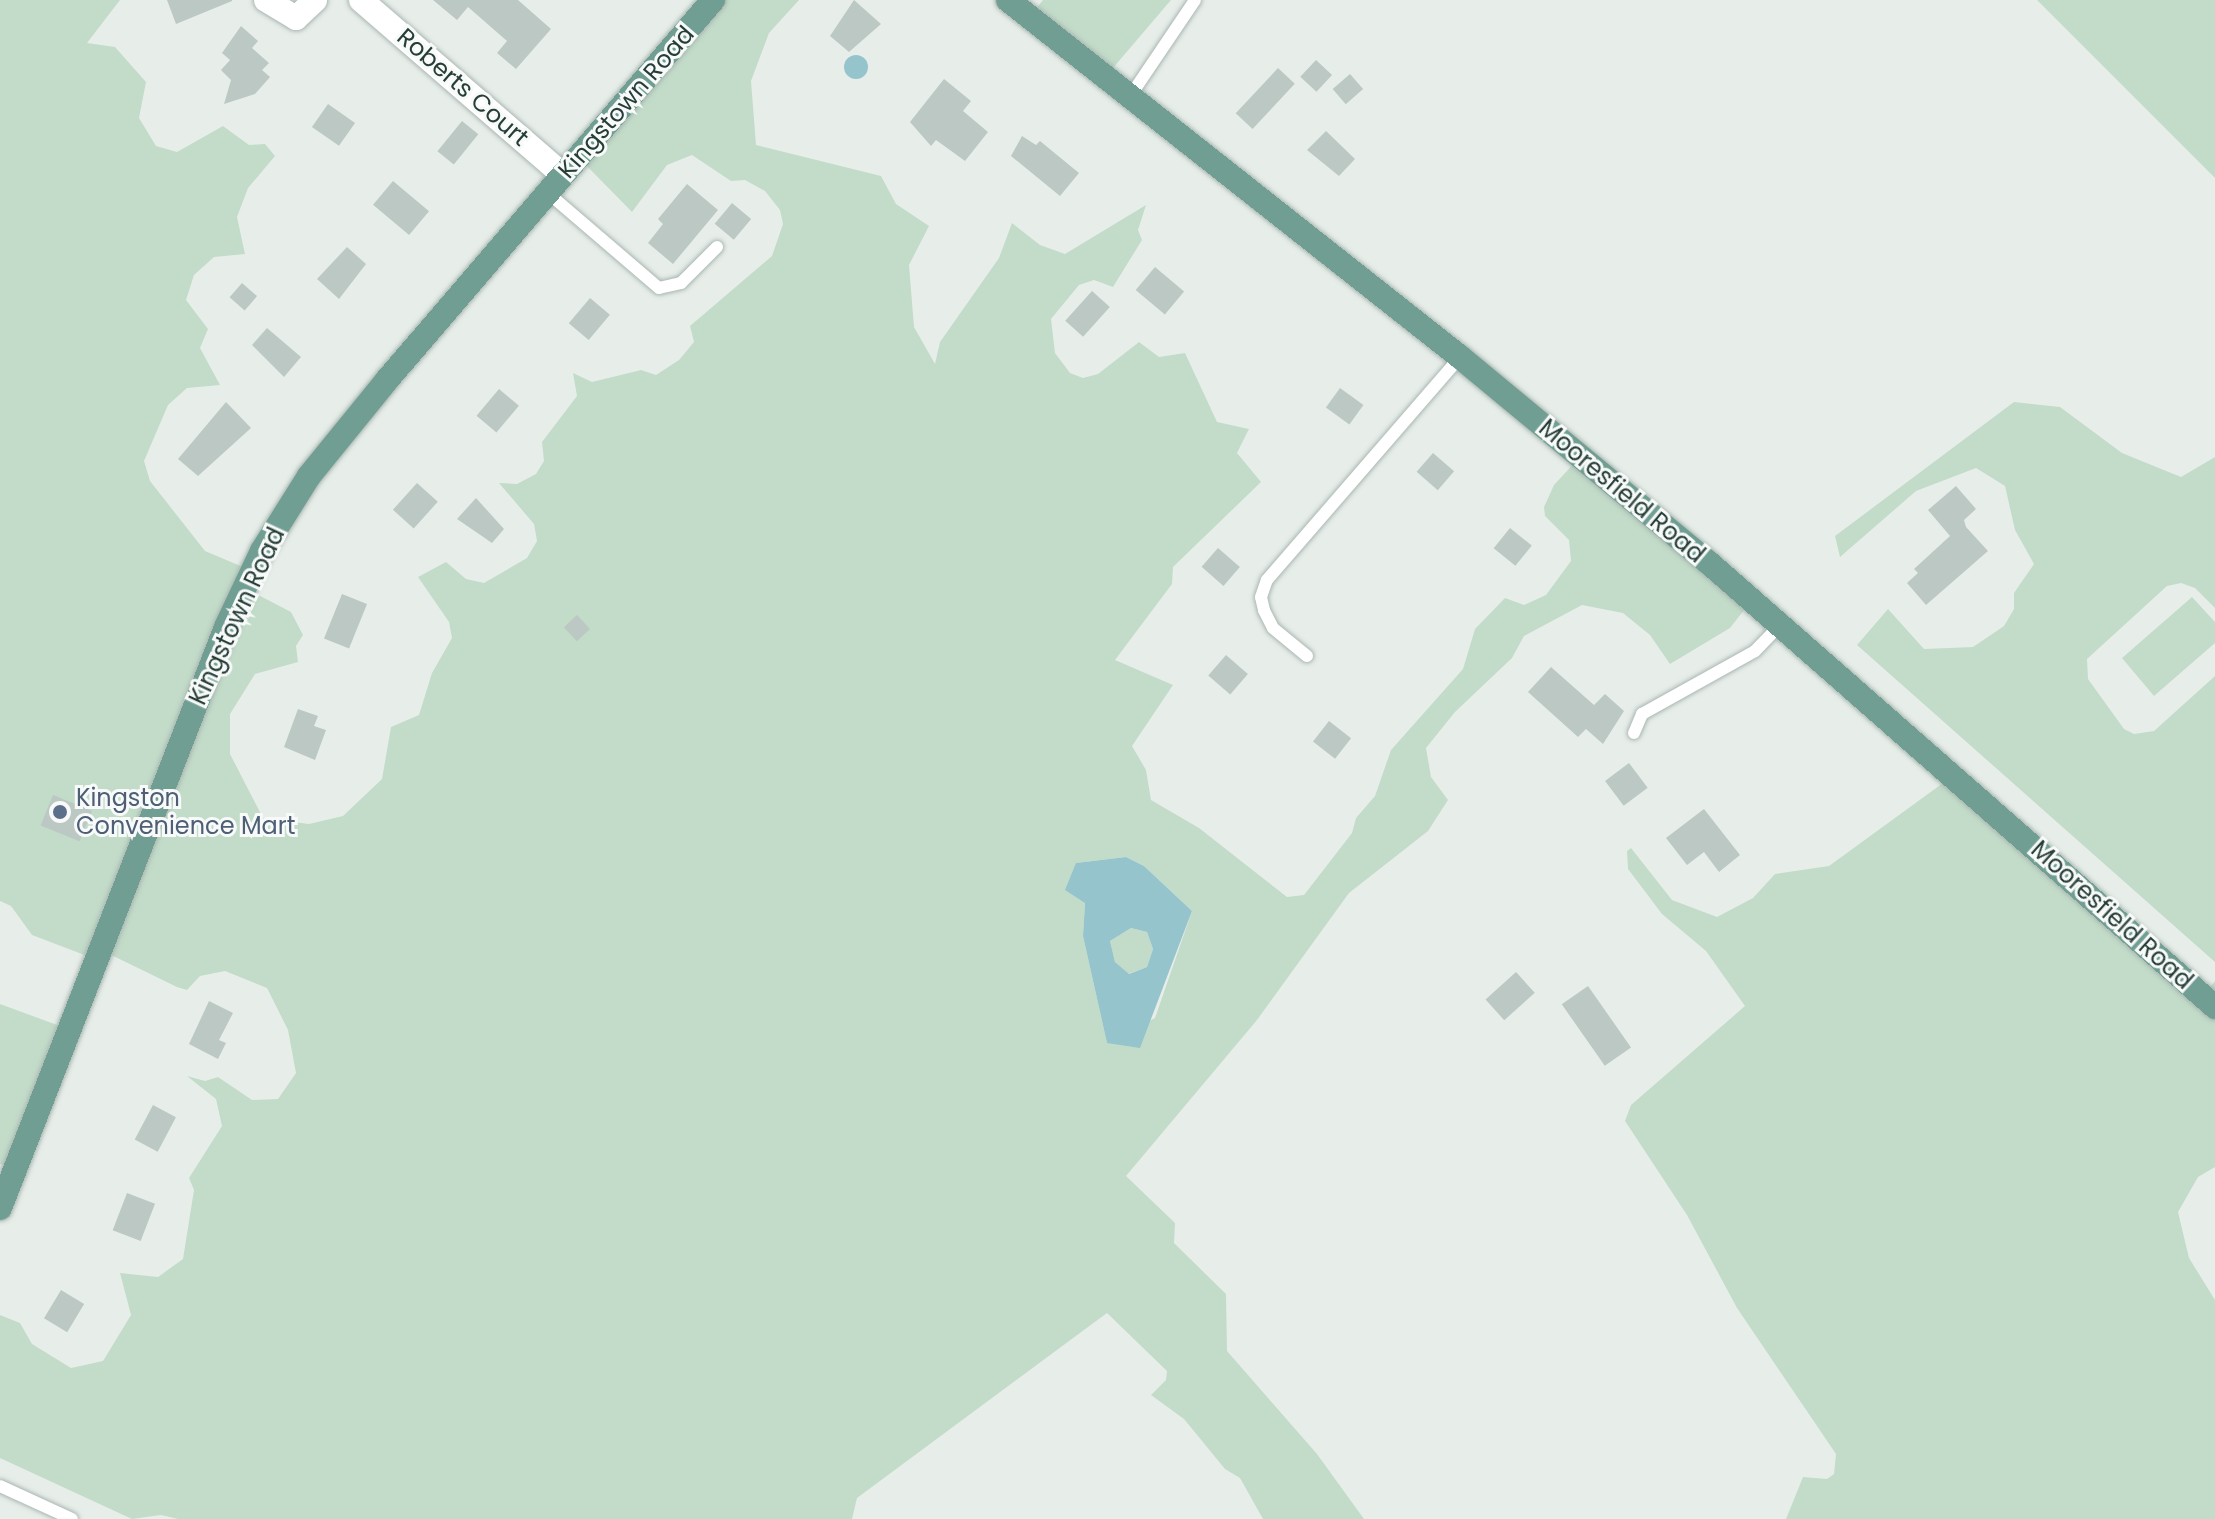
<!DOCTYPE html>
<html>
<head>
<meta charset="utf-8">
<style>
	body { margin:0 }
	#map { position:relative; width:2215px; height:1519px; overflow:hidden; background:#e7eeea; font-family:Poppins,sans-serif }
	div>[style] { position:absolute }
	.green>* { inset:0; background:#c2dcc9 }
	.water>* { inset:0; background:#95c4cc }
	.round { border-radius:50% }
	.building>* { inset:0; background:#bcc8c3; transform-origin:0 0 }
	.roads { filter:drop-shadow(0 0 2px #aab6b1) drop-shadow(0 0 2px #aab6b1) }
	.service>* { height:12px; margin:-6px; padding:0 6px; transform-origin:6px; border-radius:6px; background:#fff }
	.minor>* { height:24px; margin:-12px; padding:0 12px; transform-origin:12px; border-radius:12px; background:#fff }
	.primary>* { height:24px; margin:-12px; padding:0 12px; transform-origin:12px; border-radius:12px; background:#709e92 }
	.dots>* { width:22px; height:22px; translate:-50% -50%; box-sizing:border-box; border:4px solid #f7faf9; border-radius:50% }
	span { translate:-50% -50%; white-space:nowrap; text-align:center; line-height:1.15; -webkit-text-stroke:6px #f7faf9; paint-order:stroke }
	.street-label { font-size:24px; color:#273e38 }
	.service-label { font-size:24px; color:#4e5e75 }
	.left { translate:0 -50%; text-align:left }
</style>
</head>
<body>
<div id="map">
	<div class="green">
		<i style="clip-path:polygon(evenodd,0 0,120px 0,87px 43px,115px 47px,146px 82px,139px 118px,156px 146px,177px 152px,223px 126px,249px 145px,265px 144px,275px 156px,248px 188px,237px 217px,245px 254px,214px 257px,194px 275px,186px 300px,208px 329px,200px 348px,220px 385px,187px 388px,168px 405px,144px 461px,150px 481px,205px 551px,250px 570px,247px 589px,291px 612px,303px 635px,296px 646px,298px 662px,255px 674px,230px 714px,230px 754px,263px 818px,309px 824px,343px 816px,382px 779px,391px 727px,419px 715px,432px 673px,452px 638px,449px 622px,418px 577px,446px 562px,466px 579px,484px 583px,527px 558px,537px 541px,534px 524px,499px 483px,517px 484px,536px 474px,544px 461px,542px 442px,577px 396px,573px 373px,592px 382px,641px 370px,656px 375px,679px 360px,694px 342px,690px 326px,772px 256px,783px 224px,780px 210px,765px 191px,745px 180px,731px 181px,692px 155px,667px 165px,632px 212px,578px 157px,710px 0,799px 0,769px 33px,751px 81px,756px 145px,881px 176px,896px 204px,929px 226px,909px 265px,914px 327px,935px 364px,940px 342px,999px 258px,1012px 223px,1040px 245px,1065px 254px,1146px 205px,1138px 230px,1142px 240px,1113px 287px,1094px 280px,1079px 285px,1051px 319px,1055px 353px,1070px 373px,1083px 378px,1098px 374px,1139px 342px,1159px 357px,1185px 353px,1217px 422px,1249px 429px,1237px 453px,1261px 482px,1173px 567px,1172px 584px,1115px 660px,1173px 685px,1132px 746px,1146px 770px,1151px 800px,1199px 828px,1287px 897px,1304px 895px,1352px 833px,1356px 818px,1375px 796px,1391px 750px,1463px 669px,1475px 629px,1505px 598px,1524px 605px,1546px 595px,1571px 561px,1569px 540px,1545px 516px,1544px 507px,1554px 485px,1578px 459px,1752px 600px,1730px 628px,1670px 664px,1650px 635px,1623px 613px,1582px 605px,1524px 636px,1512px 658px,1455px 712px,1426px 748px,1431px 777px,1448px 800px,1428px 831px,1349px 893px,1257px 1020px,1126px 1176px,1175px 1223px,1174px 1243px,1226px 1294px,1227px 1351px,1317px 1454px,1364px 1519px,1263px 1519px,1240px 1478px,1225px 1469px,1184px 1419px,1151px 1395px,1166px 1380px,1167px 1371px,1107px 1313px,857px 1498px,852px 1519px,178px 1519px,161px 1515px,132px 1519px,0 1458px,0 1315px,20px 1323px,32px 1344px,71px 1368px,103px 1361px,131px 1315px,120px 1273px,158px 1277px,183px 1259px,194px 1190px,189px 1178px,222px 1126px,216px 1099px,187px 1076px,205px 1081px,218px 1077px,252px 1100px,278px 1099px,296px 1073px,288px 1030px,267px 988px,225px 971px,200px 976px,187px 990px,177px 987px,103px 951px,95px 959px,32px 935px,11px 906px,0 901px,0 0,1126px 857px,1144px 866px,1192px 911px,1155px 1018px,1107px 1043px,1083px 936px,1085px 902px,1076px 863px,1126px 857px)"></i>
		<i style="clip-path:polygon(1043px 0,1171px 0,1107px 75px,1032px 14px)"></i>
		<i style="clip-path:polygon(2037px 0,2215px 0,2215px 178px)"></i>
		<i style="clip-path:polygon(2014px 402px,2060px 407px,2122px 453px,2181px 477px,2215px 457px,2215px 608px,2195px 588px,2181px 583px,2167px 586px,2087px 659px,2088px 679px,2124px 729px,2134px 734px,2154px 731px,2215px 676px,2215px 962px,1857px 645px,1888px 609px,1924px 649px,1973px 647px,2004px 626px,2014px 609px,2014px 593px,2034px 564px,2015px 530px,2005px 486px,1976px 468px,1916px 491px,1840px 557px,1835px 536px)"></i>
		<i style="clip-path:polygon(2192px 597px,2215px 622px,2215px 643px,2154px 696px,2122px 658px)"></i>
		<i style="clip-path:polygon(1954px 775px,2207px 991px,2215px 981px,2215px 1167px,2198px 1177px,2178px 1212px,2189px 1258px,2215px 1300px,2215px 1519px,1786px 1519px,1803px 1477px,1827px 1479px,1834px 1474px,1836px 1454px,1737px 1308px,1687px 1215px,1625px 1121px,1631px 1105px,1745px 1006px,1706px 951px,1662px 914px,1628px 869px,1627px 851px,1631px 848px,1672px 900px,1717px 917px,1753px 898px,1775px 874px,1829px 866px)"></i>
		<i style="clip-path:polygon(1131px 928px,1147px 932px,1153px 949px,1147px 967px,1128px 974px,1115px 962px,1110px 941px)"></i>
		<i style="clip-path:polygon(0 1004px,68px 1029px,15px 1169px,0 1164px)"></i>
	</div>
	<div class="water">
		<i class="round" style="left:844px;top:55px;width:24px;height:24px"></i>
		<i style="clip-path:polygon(evenodd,1126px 857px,1144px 866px,1192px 911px,1140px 1048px,1107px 1043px,1083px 936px,1085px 903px,1065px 890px,1076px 863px,1126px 857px,1131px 928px,1147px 932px,1153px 949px,1147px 967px,1129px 974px,1115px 962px,1110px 941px,1131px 928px)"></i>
	</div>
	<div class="building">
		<i style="clip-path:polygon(167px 0,232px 0,232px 1px,176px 24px)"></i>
		<i style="clip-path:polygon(433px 0,518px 0,551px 29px,516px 69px,497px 53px,507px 41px,468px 7px,457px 20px)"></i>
		<i style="clip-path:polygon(854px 0,881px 24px,849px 52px,830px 36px)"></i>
		<i style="clip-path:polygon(241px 26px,258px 41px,252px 48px,269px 63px,262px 70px,270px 77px,255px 94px,224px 104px,231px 80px,221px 70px,230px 60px,222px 53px)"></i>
		<i style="left:1316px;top:60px;width:22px;height:23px;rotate:43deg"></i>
		<i style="left:1278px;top:68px;width:23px;height:62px;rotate:43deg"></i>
		<i style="left:1350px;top:74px;width:20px;height:23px;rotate:49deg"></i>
		<i style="clip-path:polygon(944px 79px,971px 101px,963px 111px,988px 132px,965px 161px,936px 140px,931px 146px,910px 122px)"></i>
		<i style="left:328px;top:104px;width:33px;height:28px;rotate:35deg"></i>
		<i style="left:462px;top:121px;width:21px;height:39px;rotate:39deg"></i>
		<i style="clip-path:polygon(1326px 131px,1355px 159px,1339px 176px,1307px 150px)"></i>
		<i style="clip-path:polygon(1022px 136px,1036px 145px,1040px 141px,1079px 173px,1060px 196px,1011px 156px)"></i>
		<i style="left:393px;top:181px;width:47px;height:31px;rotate:40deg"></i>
		<i style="clip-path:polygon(687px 184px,718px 210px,673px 264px,648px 243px,663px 224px,658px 219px)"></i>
		<i style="left:732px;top:203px;width:25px;height:27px;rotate:40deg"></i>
		<i style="clip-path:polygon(347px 247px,366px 264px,339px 299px,317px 279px)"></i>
		<i style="left:1155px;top:267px;width:38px;height:30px;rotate:40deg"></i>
		<i style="left:242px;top:283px;width:20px;height:19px;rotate:41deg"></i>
		<i style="left:1092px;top:291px;width:24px;height:40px;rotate:42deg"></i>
		<i style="left:590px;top:298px;width:26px;height:33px;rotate:40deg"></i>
		<i style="clip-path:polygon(267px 328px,301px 357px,284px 377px,252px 345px)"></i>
		<i style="left:1340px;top:388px;width:29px;height:24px;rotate:36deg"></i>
		<i style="left:499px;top:389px;width:26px;height:35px;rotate:40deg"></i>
		<i style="clip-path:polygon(226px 402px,251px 428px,198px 476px,178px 459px)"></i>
		<i style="left:1433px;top:453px;width:28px;height:25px;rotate:41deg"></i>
		<i style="left:417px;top:483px;width:28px;height:36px;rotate:42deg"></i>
		<i style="clip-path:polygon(1956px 486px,1976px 509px,1964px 520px,1966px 527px,1988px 551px,1926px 605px,1907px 583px,1918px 573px,1914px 569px,1950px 536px,1928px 510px)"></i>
		<i style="clip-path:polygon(476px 498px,504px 529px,492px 543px,457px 519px)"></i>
		<i style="left:1510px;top:528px;width:28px;height:26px;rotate:39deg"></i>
		<i style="left:1218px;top:548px;width:29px;height:25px;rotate:41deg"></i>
		<i style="left:342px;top:594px;width:27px;height:48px;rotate:22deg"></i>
		<i style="left:577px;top:615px;width:19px;height:18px;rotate:47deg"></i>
		<i style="left:1226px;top:655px;width:29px;height:27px;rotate:41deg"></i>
		<i style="clip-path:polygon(1551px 667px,1594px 705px,1605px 694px,1624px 711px,1603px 744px,1586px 729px,1578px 737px,1528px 692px)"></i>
		<i style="clip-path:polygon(298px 709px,318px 716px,314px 726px,326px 730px,315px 760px,284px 747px)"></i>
		<i style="left:1329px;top:721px;width:28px;height:26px;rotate:38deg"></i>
		<i style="left:1629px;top:763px;width:31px;height:30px;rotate:53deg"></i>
		<i style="left:53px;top:795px;width:42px;height:33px;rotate:22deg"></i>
		<i style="clip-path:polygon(1704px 809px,1740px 855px,1719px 872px,1704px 852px,1687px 865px,1666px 838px)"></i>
		<i style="left:1516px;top:972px;width:28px;height:41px;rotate:48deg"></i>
		<i style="left:1588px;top:986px;width:75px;height:32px;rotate:55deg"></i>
		<i style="clip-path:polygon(209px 1001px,233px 1013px,219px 1040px,226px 1043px,218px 1059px,189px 1044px)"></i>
		<i style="left:153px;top:1105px;width:26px;height:39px;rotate:28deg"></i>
		<i style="left:127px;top:1193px;width:30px;height:40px;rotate:21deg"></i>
		<i style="left:61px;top:1290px;width:27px;height:33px;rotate:31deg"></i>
	</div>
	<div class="roads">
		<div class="service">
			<i style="left:1129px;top:98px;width:118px;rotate:-56deg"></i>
			<i style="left:548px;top:193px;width:146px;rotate:40.6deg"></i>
			<i style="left:659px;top:288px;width:23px;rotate:-13deg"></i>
			<i style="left:681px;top:283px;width:51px;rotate:-45deg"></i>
			<i style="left:1307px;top:656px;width:44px;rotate:-140.5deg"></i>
			<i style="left:1273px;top:628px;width:20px;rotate:-117deg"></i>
			<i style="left:1264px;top:610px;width:13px;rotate:-103deg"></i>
			<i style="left:1261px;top:597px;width:18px;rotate:-71deg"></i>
			<i style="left:1267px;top:580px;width:295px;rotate:-49.1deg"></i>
			<i style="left:1634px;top:733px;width:21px;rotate:-67deg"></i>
			<i style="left:1642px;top:714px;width:129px;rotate:-29.1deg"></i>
			<i style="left:1755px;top:651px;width:36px;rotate:-46deg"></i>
			<i style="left:0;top:1486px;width:79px;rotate:24.6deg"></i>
		</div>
		<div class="minor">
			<i style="left:266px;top:0;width:35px;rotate:31deg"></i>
			<i style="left:296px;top:18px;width:26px;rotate:-43deg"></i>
			<i style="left:361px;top:0;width:267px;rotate:40.9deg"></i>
		</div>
		<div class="primary">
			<i style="left:1008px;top:0;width:576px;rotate:38.3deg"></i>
			<i style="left:1460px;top:357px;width:322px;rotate:39.6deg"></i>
			<i style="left:1708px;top:562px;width:675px;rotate:41.27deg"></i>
			<i style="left:0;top:1208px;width:623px;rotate:-68.74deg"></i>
			<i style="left:226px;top:627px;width:84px;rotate:-64.7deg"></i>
			<i style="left:262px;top:551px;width:89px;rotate:-57.9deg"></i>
			<i style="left:309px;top:476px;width:124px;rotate:-50.9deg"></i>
			<i style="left:387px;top:380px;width:501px;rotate:-49.37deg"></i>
		</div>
	</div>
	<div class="dots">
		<i style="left:60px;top:812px;background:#5c6f8a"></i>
	</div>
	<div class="street-label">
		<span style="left:463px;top:87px;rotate:41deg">Roberts Court</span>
		<span style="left:626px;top:102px;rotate:-49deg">Kingstown Road</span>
		<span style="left:1622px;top:491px;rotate:40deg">Mooresfield Road</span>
		<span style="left:237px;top:616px;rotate:-65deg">Kingstown Road</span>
		<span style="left:2112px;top:915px;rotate:42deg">Mooresfield Road</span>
	</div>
	<div class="service-label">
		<span class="left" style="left:76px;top:812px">Kingston<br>Convenience Mart</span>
	</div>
</div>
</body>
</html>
